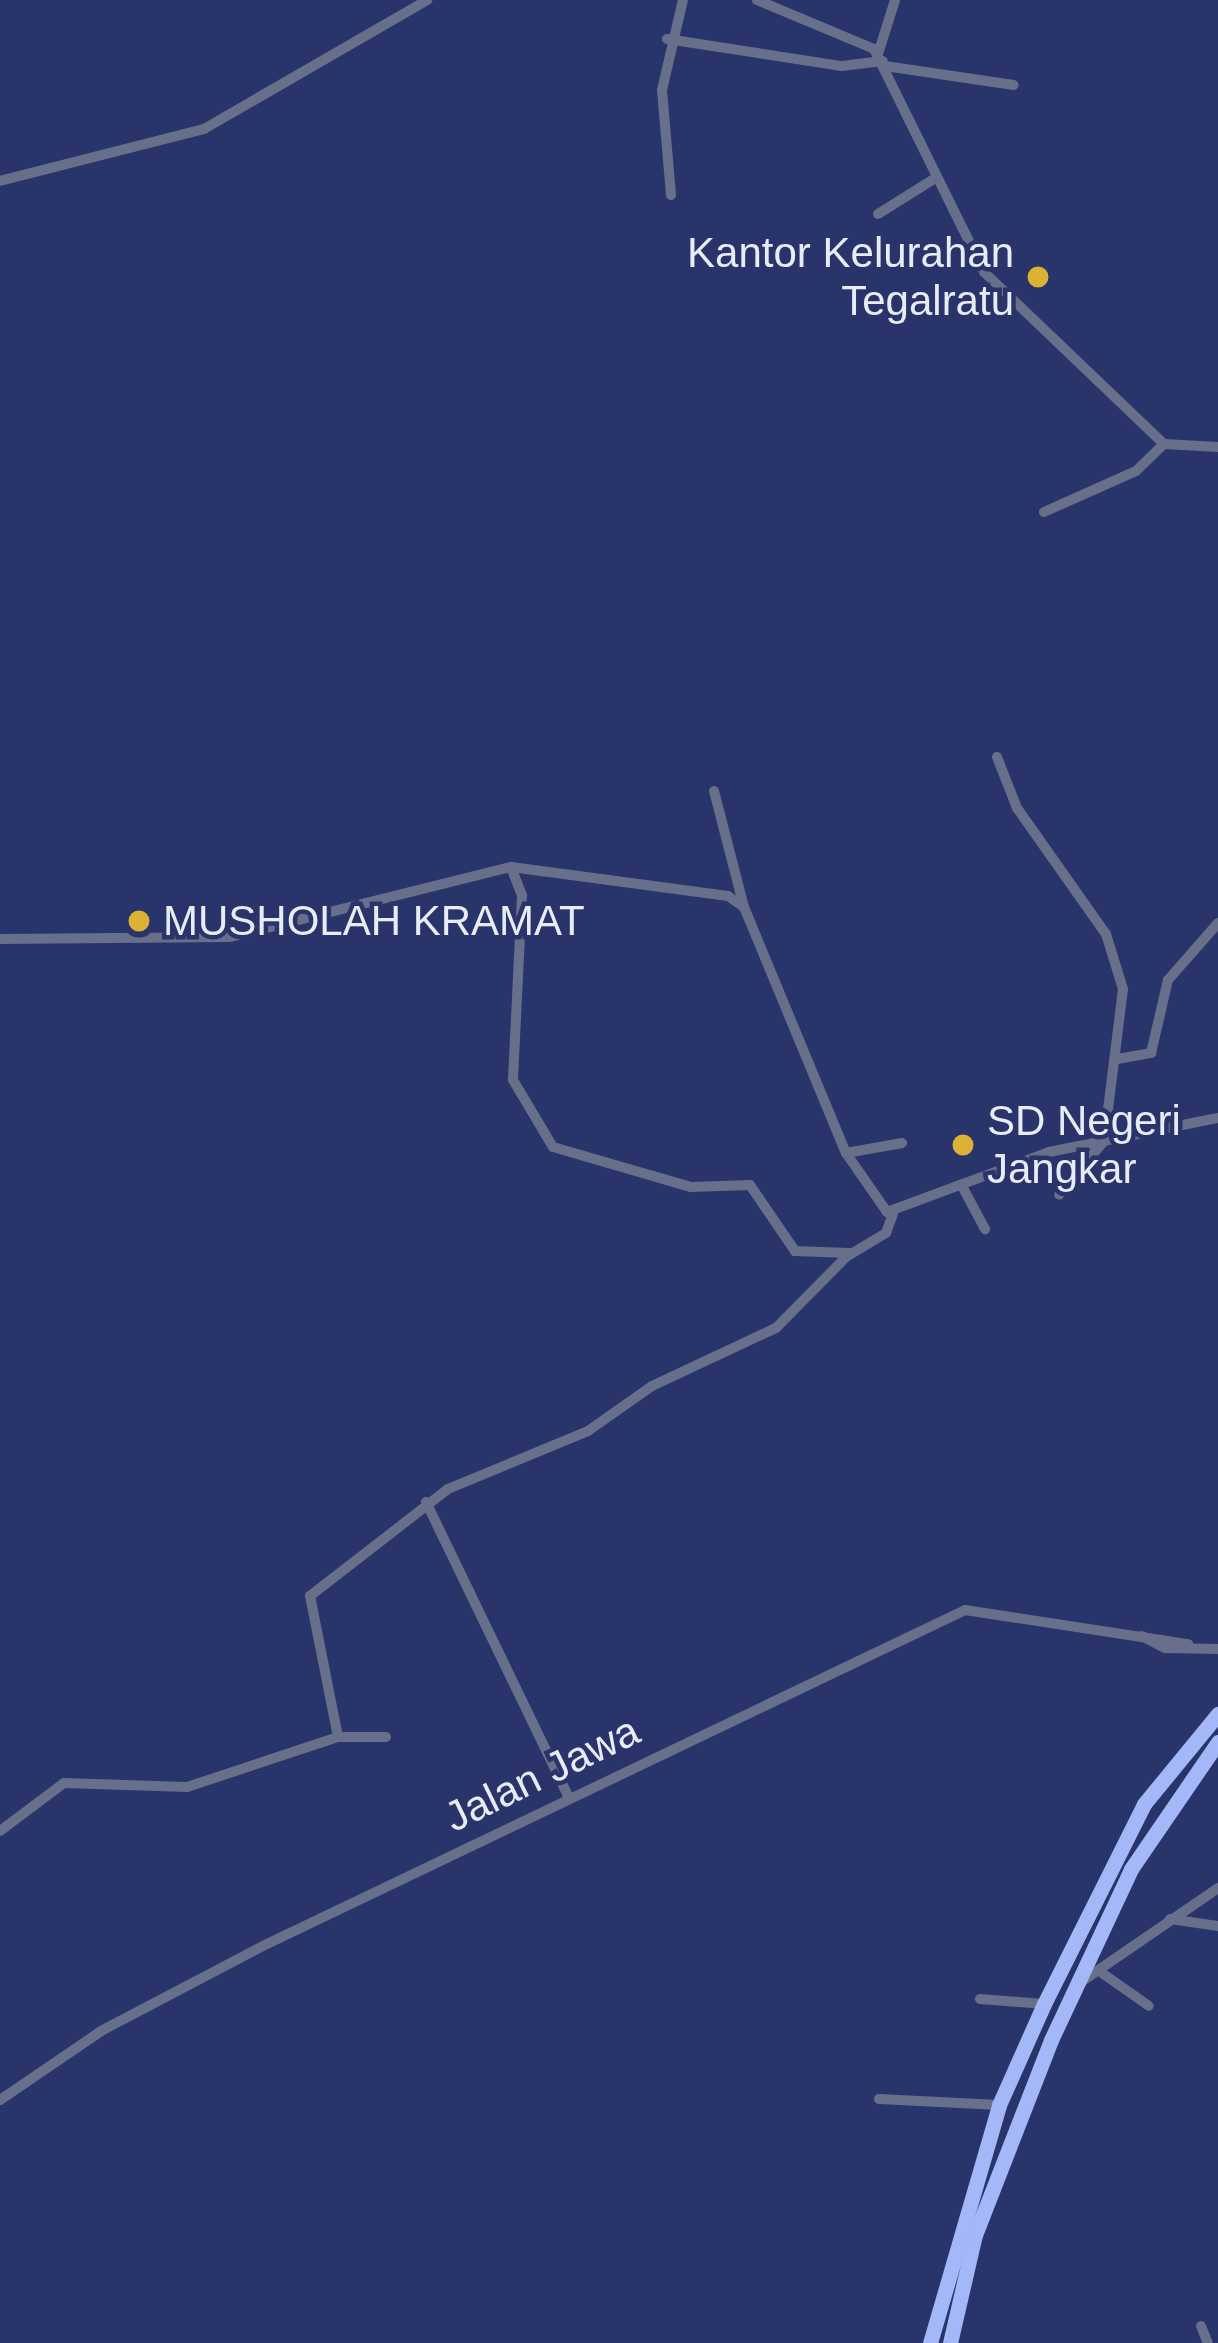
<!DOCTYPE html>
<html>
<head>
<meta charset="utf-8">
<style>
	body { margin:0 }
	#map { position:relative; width:1218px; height:2343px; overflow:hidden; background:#28346a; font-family:Arial,sans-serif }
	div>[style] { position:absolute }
	.minor>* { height:10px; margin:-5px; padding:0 5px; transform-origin:5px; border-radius:5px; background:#676f8a }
	.highway>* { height:15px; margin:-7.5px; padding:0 7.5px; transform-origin:7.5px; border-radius:7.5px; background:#a4b7f8 }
	.dots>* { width:33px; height:33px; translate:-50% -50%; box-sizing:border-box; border:6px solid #28346a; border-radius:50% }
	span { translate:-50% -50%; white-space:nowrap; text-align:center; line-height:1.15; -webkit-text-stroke:9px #28346a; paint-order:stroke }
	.poi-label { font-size:42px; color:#e8ecfa }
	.right { translate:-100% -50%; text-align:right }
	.left { translate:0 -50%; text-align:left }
	.street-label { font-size:42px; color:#e8ecfa }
</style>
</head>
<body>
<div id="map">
	<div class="minor">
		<i style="left:757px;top:0;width:127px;rotate:22.7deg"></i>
		<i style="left:874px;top:49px;width:249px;rotate:63.7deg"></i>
		<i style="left:984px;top:272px;width:249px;rotate:43.7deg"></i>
		<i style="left:1164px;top:444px;width:54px;rotate:3.2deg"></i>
		<i style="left:667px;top:39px;width:177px;rotate:8.8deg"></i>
		<i style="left:842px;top:66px;width:41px;rotate:-7deg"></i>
		<i style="left:878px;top:54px;width:57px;rotate:-72.5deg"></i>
		<i style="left:885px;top:66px;width:130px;rotate:8.4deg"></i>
		<i style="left:0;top:181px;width:211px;rotate:-14.3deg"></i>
		<i style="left:204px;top:129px;width:258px;rotate:-30deg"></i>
		<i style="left:671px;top:195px;width:105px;rotate:-94.9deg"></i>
		<i style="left:662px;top:90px;width:92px;rotate:-76.9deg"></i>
		<i style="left:878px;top:214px;width:66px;rotate:-32deg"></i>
		<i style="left:1044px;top:512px;width:101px;rotate:-24deg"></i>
		<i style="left:1136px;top:471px;width:39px;rotate:-44deg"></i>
		<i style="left:997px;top:757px;width:55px;rotate:68.6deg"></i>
		<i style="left:1017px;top:808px;width:154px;rotate:54.8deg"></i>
		<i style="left:1106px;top:934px;width:58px;rotate:72.8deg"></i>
		<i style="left:1123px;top:989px;width:153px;rotate:97.1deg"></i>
		<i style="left:1104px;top:1141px;width:70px;rotate:129.8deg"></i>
		<i style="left:714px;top:791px;width:120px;rotate:75.5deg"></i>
		<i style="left:511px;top:867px;width:30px;rotate:69deg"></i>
		<i style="left:522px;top:895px;width:185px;rotate:92.8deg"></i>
		<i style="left:513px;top:1080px;width:78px;rotate:59.2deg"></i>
		<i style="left:553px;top:1147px;width:144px;rotate:16.2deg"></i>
		<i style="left:691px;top:1187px;width:59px;rotate:-1.9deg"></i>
		<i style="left:750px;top:1185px;width:80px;rotate:55.7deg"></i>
		<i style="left:795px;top:1251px;width:54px;rotate:2.1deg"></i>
		<i style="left:0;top:939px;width:230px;rotate:-0.5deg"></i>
		<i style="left:230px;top:937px;width:290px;rotate:-14deg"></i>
		<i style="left:511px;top:867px;width:219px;rotate:7.6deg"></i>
		<i style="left:728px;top:896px;width:19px;rotate:35deg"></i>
		<i style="left:744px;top:907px;width:266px;rotate:67.5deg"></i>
		<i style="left:846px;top:1153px;width:72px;rotate:55.2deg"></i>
		<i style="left:887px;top:1212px;width:173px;rotate:-20.3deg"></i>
		<i style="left:1049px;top:1152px;width:172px;rotate:-11.4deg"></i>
		<i style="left:1117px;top:1059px;width:35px;rotate:-10deg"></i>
		<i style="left:1151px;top:1053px;width:75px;rotate:-76.9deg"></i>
		<i style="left:1168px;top:980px;width:76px;rotate:-48.7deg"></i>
		<i style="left:846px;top:1153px;width:57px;rotate:-10.1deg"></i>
		<i style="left:962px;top:1186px;width:49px;rotate:61.9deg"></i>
		<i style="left:426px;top:1502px;width:329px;rotate:64.2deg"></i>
		<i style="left:1142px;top:1636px;width:26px;rotate:28deg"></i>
		<i style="left:1165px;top:1648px;width:53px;rotate:1.1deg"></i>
		<i style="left:338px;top:1737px;width:144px;rotate:-101.2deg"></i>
		<i style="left:310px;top:1596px;width:175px;rotate:-37.8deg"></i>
		<i style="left:448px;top:1489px;width:152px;rotate:-22.5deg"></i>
		<i style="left:588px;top:1431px;width:78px;rotate:-35.1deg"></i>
		<i style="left:652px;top:1386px;width:137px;rotate:-25.1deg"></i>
		<i style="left:776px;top:1328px;width:100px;rotate:-45.4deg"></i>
		<i style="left:846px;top:1257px;width:47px;rotate:-31deg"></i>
		<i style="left:886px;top:1233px;width:20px;rotate:-70deg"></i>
		<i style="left:0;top:1831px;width:80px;rotate:-36.9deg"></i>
		<i style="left:64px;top:1783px;width:123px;rotate:1.9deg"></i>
		<i style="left:187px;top:1787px;width:159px;rotate:-18.3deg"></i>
		<i style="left:338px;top:1737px;width:48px"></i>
		<i style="left:1170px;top:1919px;width:49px;rotate:8.3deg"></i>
		<i style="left:1102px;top:1973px;width:57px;rotate:35.1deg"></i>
		<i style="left:1078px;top:1984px;width:170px;rotate:-34.4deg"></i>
		<i style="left:980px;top:1999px;width:64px;rotate:4.5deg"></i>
		<i style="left:879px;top:2099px;width:120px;rotate:2.9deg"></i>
		<i style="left:0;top:2100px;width:122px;rotate:-34.3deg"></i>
		<i style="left:101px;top:2031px;width:187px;rotate:-27.7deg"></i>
		<i style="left:267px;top:1944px;width:774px;rotate:-25.57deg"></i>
		<i style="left:965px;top:1610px;width:226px;rotate:8.7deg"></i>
		<i style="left:1201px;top:2326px;width:18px;rotate:68deg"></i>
	</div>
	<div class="highway">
		<i style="left:930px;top:2343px;width:248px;rotate:-73.8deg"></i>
		<i style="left:999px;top:2105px;width:111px;rotate:-66deg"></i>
		<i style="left:1044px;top:2004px;width:224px;rotate:-63.4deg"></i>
		<i style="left:1144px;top:1804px;width:117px;rotate:-50.6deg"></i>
		<i style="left:950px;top:2343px;width:111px;rotate:-77deg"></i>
		<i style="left:975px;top:2235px;width:209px;rotate:-68.7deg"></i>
		<i style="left:1051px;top:2040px;width:189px;rotate:-64.9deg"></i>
		<i style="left:1131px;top:1869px;width:154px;rotate:-55.6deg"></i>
	</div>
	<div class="dots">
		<i style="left:1038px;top:277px;background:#dab334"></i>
		<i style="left:139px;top:921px;background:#dab334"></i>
		<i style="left:963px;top:1145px;background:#dab334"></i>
	</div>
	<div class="poi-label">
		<span class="right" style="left:1014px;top:277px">Kantor Kelurahan<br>Tegalratu</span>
		<span class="left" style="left:163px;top:921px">MUSHOLAH KRAMAT</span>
		<span class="left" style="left:987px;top:1145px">SD Negeri<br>Jangkar</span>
	</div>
	<div class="street-label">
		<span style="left:542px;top:1774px;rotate:-26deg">Jalan Jawa</span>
	</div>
</div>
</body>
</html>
